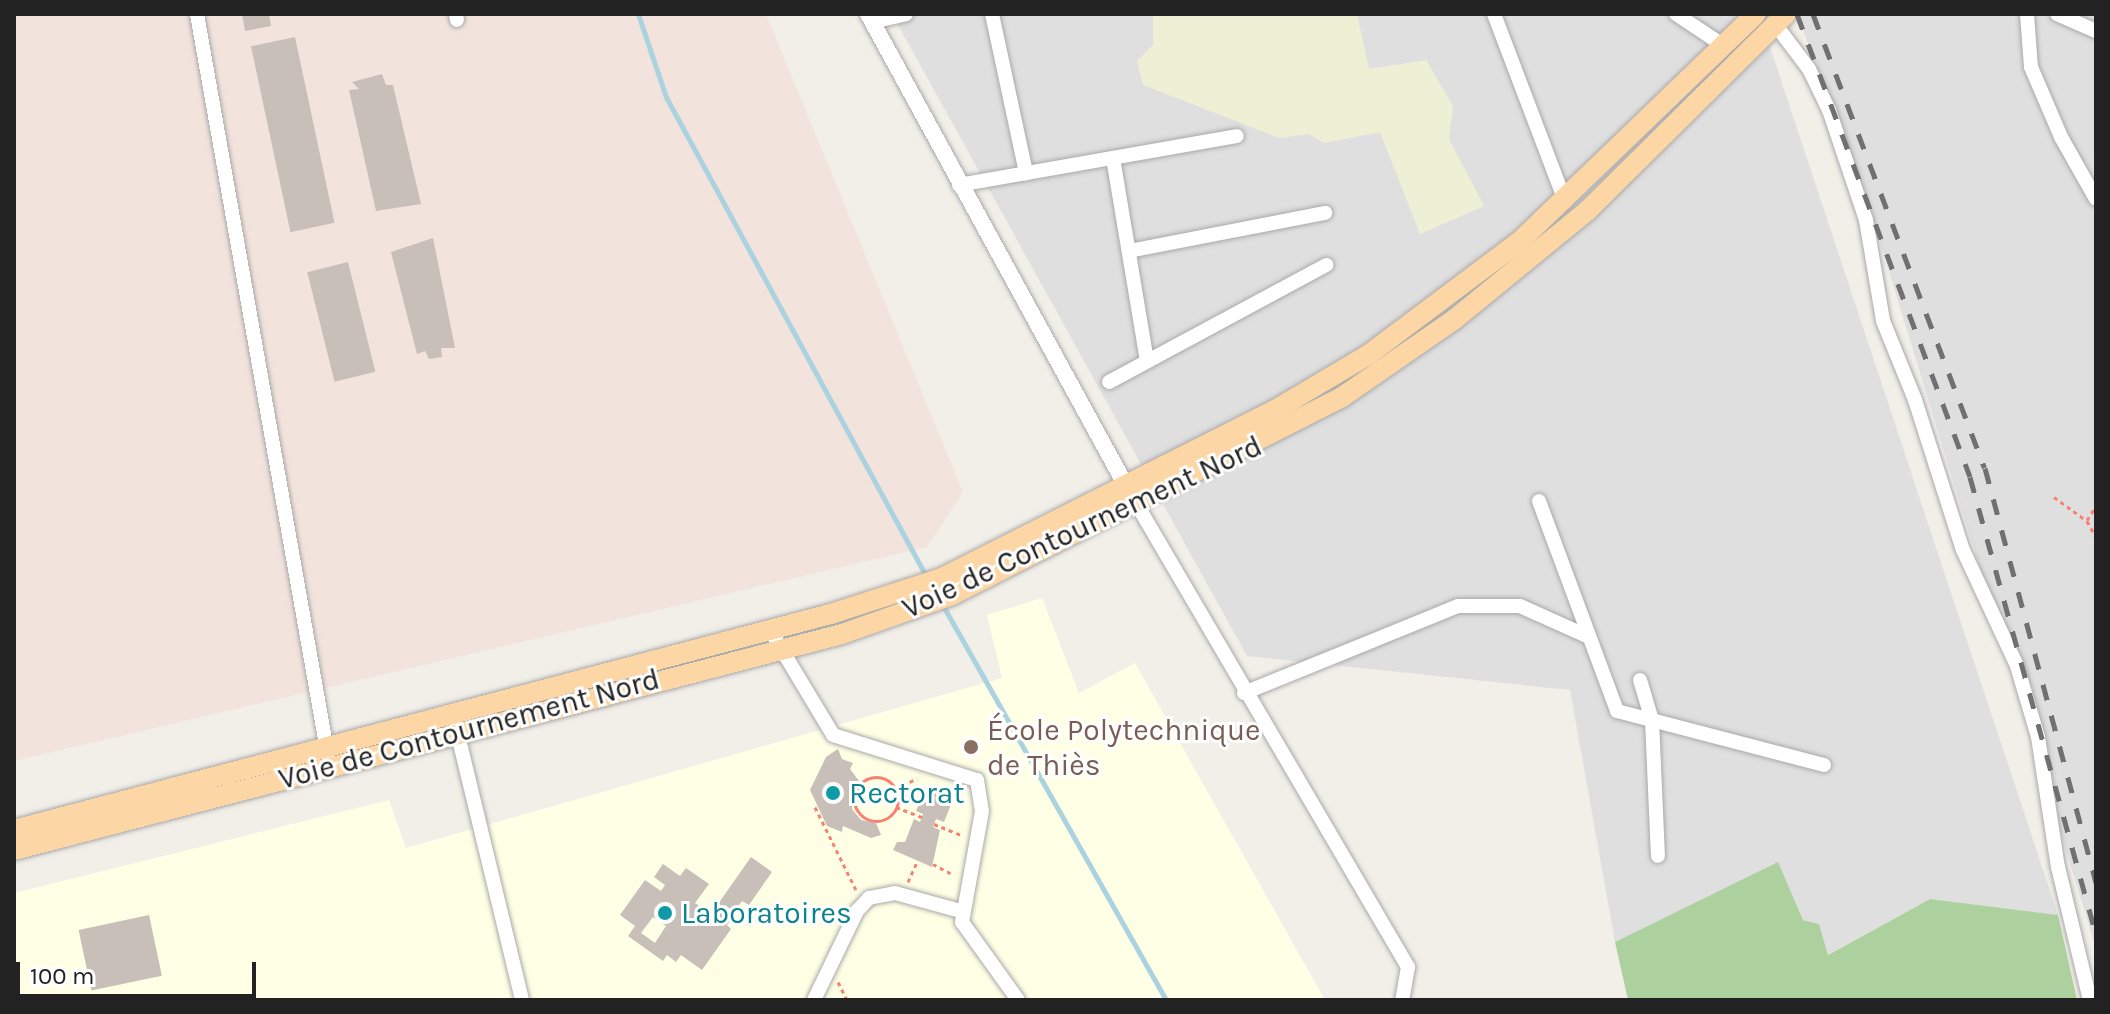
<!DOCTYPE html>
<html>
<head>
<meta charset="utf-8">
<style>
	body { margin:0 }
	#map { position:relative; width:2110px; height:1014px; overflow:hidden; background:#f2efe9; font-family:Karla,sans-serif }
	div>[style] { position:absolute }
	.residential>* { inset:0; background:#e0dfdf }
	.education>* { inset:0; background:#ffffe5 }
	.military>* { inset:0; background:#f3e3dd }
	.farmland>* { inset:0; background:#eef0d5 }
	.forest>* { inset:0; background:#add19e }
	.stream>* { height:5px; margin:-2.5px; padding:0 2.5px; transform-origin:2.5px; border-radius:2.5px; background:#aad3df }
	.building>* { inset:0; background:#c7bfb8; transform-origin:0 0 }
	.path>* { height:3px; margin-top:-1.5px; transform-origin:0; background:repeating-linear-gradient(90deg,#fa8072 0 4px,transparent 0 8px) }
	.path>.ring { margin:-1.5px; padding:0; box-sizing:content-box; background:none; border:3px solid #fa8072; border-radius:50% }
	.roads { filter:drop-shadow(0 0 2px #a9a9a9) drop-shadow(0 0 2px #a9a9a9) }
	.minor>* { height:14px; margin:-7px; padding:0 7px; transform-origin:7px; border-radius:7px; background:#fff }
	.tertiary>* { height:16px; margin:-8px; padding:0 8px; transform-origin:8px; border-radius:8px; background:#fff }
	.primary>* { height:20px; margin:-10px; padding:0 10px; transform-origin:10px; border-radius:10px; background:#fcd6a4 }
	.rail>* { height:5px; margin-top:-2.5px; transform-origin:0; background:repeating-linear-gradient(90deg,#707070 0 16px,transparent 0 32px) }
	.dots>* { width:22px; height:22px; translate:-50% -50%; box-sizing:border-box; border:4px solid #fff; border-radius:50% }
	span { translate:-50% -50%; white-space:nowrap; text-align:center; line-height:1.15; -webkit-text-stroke:6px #fff; paint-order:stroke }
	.street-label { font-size:30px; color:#222 }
	.education-label { font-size:30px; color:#785e54 }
	.left { translate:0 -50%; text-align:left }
	.culture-label { font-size:30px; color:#0d838f }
	.frame { position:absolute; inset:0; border:16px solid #222; pointer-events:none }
	.scale { position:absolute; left:16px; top:962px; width:240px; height:36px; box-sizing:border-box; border:4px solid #222; border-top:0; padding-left:10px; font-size:24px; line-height:28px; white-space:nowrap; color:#222; -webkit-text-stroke:6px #fff; paint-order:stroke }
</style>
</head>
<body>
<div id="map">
	<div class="residential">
		<i style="clip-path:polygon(892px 14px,1759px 14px,2058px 915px,1930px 899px,1827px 955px,1819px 924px,1803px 920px,1778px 863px,1615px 942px,1570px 690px,1247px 656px)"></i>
		<i style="clip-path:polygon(1797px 14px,2096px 14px,2096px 948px,1876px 229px)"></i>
	</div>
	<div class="education">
		<i style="clip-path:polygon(1042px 598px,1079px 693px,1135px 663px,1325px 1000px,14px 1000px,14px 893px,389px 800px,406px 848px,1002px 678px,987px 615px)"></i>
	</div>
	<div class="military">
		<i style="clip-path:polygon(14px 14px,766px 14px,963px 492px,927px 547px,14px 761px)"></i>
	</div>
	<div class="farmland">
		<i style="clip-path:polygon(1153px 14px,1357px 14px,1369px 69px,1426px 60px,1453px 106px,1449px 139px,1484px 206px,1420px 234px,1380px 132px,1324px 143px,1309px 134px,1280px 138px,1143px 85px,1137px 61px,1153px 45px)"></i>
	</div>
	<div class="forest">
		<i style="clip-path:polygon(1778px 862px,1803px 920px,1819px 924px,1828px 955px,1930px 899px,2058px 915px,2077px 1000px,1628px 1000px,1615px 942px)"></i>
	</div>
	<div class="stream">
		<i style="left:638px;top:14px;width:88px;rotate:71.4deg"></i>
		<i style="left:666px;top:97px;width:547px;rotate:61.51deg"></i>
		<i style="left:942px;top:604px;width:455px;rotate:60.5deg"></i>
	</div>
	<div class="building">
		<i style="clip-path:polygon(242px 14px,269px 14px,271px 26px,245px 31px)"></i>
		<i style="left:295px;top:37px;width:190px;height:45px;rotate:78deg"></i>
		<i style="clip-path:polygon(382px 74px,386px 85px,393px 85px,421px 204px,376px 211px,349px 90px,359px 89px,352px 82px)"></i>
		<i style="clip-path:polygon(433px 238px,455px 348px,441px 348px,442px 357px,429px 359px,425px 351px,417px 354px,391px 252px)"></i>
		<i style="left:348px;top:262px;width:113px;height:42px;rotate:76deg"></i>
		<i style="clip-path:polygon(838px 749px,842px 759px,853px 763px,850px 769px,859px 781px,851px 794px,852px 809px,861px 820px,876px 823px,881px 835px,871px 838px,843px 826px,842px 832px,827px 826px,810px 790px,826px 757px)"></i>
		<i style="clip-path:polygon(927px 785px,954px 797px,944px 822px,936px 819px,933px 827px,940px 830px,932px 867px,893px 850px,897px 842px,905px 842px,914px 819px,920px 822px,923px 814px,916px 811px)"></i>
		<i style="clip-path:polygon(evenodd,751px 857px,772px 872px,749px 905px,742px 901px,734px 912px,725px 905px,721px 911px,732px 919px,727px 925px,731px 929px,702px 970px,681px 955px,676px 962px,667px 955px,663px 961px,628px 936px,635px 926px,620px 915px,645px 880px,661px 891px,665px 885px,654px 877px,663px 864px,680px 876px,686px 868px,709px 884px,695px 903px,711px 914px,751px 857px,653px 917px,666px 926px,655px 943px,641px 933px,653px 917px)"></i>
		<i style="left:149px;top:915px;width:62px;height:72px;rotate:78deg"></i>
	</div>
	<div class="path">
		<i style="left:2054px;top:497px;width:41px;rotate:36deg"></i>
		<i style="left:2087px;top:521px;width:18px;rotate:61deg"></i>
		<i style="left:2087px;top:520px;width:17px;rotate:-57deg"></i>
		<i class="ring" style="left:854px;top:777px;width:41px;height:41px"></i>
		<i style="left:896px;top:790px;width:24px;rotate:-30deg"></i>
		<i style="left:815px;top:807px;width:95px;rotate:63.7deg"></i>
		<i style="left:896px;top:807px;width:28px;rotate:21deg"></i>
		<i style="left:934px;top:824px;width:29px;rotate:22deg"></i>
		<i style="left:933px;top:864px;width:24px;rotate:28deg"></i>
		<i style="left:908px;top:882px;width:24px;rotate:-66deg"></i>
		<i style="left:838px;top:982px;width:20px;rotate:63deg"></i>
	</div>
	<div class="roads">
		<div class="minor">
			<i style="left:197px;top:14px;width:753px;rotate:79.99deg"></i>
			<i style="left:456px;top:14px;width:6px;rotate:81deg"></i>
			<i style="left:992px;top:14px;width:163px;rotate:77.9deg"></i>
			<i style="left:1494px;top:14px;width:200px;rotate:69.2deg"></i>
			<i style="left:1676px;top:14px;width:58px;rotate:33.7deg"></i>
			<i style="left:2027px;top:14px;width:53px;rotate:85.7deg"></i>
			<i style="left:2031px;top:67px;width:76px;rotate:66.8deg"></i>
			<i style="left:2061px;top:137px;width:71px;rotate:60.6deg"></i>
			<i style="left:2057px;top:14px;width:43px;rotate:23.6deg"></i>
			<i style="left:872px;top:22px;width:35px;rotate:-13deg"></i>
			<i style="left:1775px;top:24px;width:56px;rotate:52.9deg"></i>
			<i style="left:1809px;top:69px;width:46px;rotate:64deg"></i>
			<i style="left:1829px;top:110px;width:116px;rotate:71.4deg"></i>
			<i style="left:1866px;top:220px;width:102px;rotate:80.4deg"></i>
			<i style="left:1883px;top:321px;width:85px;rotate:67.9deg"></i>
			<i style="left:1915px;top:400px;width:157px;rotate:72.3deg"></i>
			<i style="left:1963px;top:550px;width:128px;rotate:65deg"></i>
			<i style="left:2017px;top:666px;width:74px;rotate:73.5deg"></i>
			<i style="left:2038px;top:737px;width:132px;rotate:81.3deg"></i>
			<i style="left:2058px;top:867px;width:137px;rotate:76.5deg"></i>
			<i style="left:1113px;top:158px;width:206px;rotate:80.5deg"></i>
			<i style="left:959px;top:185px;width:282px;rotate:-10deg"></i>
			<i style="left:1129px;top:251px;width:200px;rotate:-11deg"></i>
			<i style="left:1109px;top:382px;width:247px;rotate:-28.3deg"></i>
			<i style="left:1539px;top:501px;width:224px;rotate:69.6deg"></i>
			<i style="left:1617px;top:711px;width:214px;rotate:14.6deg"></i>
			<i style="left:1136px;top:503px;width:538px;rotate:59.62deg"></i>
			<i style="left:1408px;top:967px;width:34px;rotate:100deg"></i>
			<i style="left:770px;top:630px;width:122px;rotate:59deg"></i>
			<i style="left:833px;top:735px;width:151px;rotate:17.4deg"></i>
			<i style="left:977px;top:780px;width:31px;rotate:81deg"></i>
			<i style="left:982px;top:811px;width:113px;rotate:100.2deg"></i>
			<i style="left:962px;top:922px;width:96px;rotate:54.3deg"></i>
			<i style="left:1640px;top:680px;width:42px;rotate:73.3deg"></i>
			<i style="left:1652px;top:720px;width:136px;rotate:87.5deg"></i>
			<i style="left:1244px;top:693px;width:231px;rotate:-22.1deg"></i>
			<i style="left:1458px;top:606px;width:62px"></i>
			<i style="left:1520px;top:606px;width:76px;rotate:24.2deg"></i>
			<i style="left:456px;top:727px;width:281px;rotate:76.4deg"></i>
			<i style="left:814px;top:1000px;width:99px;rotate:-64.2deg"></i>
			<i style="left:857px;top:911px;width:18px;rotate:-47deg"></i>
			<i style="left:869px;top:898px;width:26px;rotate:-11deg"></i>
			<i style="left:895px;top:893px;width:68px;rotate:15.3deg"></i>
		</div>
		<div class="tertiary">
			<i style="left:868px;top:14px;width:548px;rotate:61.33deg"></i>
		</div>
		<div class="primary">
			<i style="left:14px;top:830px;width:848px;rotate:-14.82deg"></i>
			<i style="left:834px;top:613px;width:114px;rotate:-18deg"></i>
			<i style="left:942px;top:578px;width:373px;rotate:-26.8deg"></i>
			<i style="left:1275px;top:410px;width:108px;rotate:-30.6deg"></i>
			<i style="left:1368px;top:355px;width:190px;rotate:-36.9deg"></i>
			<i style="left:1520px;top:241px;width:327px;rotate:-43.9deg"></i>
			<i style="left:14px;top:850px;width:856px;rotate:-14.62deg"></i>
			<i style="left:842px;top:634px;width:117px;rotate:-19.5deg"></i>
			<i style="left:952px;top:595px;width:437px;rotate:-26.9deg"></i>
			<i style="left:1342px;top:397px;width:137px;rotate:-34.6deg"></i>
			<i style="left:1455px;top:319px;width:172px;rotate:-39.3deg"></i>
			<i style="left:1588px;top:210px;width:279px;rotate:-44.7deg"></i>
		</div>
	</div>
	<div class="rail">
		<i style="left:1797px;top:14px;width:494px;rotate:69.5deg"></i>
		<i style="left:1970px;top:477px;width:473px;rotate:74.6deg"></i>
		<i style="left:1813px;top:14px;width:485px;rotate:69.3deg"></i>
		<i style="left:1985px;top:468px;width:430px;rotate:75deg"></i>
	</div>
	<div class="dots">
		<i style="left:971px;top:747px;background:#8d6e63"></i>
		<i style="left:833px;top:793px;background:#0f9aa8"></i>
		<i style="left:665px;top:913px;background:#0f9aa8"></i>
	</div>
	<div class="street-label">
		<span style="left:1082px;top:527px;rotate:-25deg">Voie de Contournement Nord</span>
		<span style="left:469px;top:729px;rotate:-15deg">Voie de Contournement Nord</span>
	</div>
	<div class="education-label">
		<span class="left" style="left:987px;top:747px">École Polytechnique<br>de Thiès</span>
	</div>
	<div class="culture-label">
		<span class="left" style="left:849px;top:793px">Rectorat</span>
		<span class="left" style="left:681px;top:913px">Laboratoires</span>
	</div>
	<div class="frame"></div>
	<div class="scale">100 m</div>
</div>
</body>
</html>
